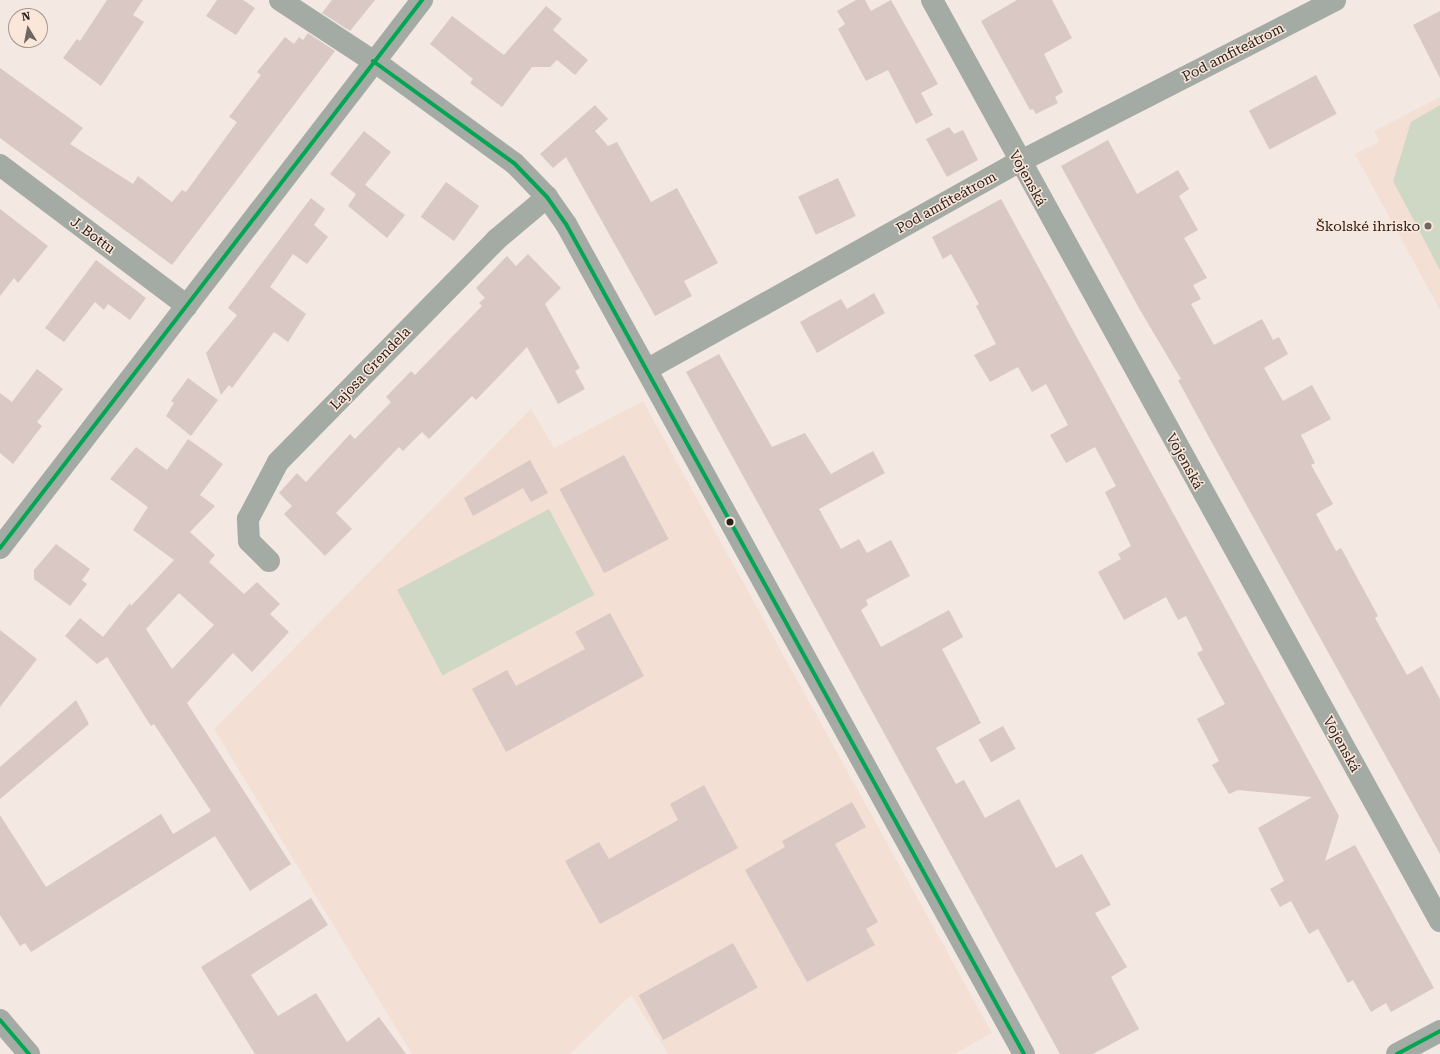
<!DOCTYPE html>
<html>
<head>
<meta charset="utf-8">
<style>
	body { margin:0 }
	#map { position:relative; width:1440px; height:1054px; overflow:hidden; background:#f3e8e2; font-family:"Roboto Serif",serif }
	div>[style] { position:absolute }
	.built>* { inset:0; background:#f4dfd4 }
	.green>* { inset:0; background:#cfd8c5; transform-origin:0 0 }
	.building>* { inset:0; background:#d9c8c3; transform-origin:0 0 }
	.minor>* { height:22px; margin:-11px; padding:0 11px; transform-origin:11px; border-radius:11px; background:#a4aaa4 }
	.tertiary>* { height:22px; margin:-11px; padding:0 11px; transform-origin:11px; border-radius:11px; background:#a4aaa4 }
	.bus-1>* { height:4px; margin:-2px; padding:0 2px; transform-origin:2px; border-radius:2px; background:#00a651 }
	.dots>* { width:11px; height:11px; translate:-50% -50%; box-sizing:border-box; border:2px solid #fbe6da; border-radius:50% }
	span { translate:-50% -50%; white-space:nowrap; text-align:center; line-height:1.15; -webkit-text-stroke:3px #fbe6da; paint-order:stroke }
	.street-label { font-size:14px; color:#28211c }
	.poi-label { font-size:14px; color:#28211c }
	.right { translate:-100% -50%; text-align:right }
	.north { position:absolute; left:8px; top:8px; width:40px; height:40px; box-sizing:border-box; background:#fbe6da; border:1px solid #a7978e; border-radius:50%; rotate:350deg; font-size:11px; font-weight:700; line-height:16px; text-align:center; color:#28211c }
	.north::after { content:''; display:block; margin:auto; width:14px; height:18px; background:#6f6761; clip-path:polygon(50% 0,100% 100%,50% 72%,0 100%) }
</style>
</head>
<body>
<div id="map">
	<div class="built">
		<i style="clip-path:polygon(1440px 97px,1440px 310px,1355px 154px,1379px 142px,1374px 131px)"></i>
		<i style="clip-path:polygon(643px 401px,992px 1033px,954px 1054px,668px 1054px,631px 995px,570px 1054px,412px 1054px,214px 729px,531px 409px,554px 448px)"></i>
	</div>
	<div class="green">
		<i style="clip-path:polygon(1440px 105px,1440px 270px,1393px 181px,1411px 122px)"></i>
		<i style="left:549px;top:509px;width:97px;height:172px;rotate:62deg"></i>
	</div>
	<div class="building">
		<i style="clip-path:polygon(107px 0,143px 0,133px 15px,144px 22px,101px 86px,63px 58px,77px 39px,80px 41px)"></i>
		<i style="clip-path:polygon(217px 0,243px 0,255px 8px,236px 35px,206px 16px)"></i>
		<i style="clip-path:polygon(332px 0,375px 0,350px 31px,322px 13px)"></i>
		<i style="clip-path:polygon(856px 0,865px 0,871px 11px,891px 0,938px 84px,921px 93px,933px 115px,916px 124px,888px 70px,866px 81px,838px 29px,845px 24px,837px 11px)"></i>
		<i style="clip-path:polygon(1017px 0,1052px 0,1072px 38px,1044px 54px,1063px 92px,1055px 97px,1058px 103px,1036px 114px,1033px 109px,1030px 110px,981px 21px)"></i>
		<i style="clip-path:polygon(546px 6px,562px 19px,553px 30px,588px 60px,575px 75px,557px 60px,550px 67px,532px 67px,502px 107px,470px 83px,473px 79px,430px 44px,452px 16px,504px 55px)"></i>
		<i style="clip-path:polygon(1440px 11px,1440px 78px,1413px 25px)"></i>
		<i style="clip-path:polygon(308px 33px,335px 51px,172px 265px,0 138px,0 68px,83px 128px,70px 144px,133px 184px,138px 176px,172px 202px,182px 190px,186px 192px,237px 122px,229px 117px,261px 75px,257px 72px,285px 37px,294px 44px,299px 37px,303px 40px)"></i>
		<i style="left:1316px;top:75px;width:44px;height:76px;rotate:62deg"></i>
		<i style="clip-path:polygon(595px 105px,608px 119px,595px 131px,608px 146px,617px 142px,651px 202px,677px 188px,718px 263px,684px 281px,692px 296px,655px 316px,566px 157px,553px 168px,540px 154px)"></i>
		<i style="clip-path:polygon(949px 127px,954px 134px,963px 130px,978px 160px,947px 177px,926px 139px)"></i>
		<i style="clip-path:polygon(364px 131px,391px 152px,365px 185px,405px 215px,387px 238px,348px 206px,356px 194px,330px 174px)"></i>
		<i style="clip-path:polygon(1108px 140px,1137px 194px,1178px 170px,1189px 189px,1179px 196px,1198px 230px,1184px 238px,1207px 278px,1193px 285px,1201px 299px,1191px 304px,1214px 345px,1262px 319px,1273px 340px,1279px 337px,1288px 354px,1264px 368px,1283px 401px,1312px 385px,1331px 419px,1301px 435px,1315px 463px,1311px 465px,1333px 504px,1316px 514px,1336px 551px,1341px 548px,1378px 616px,1375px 618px,1407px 675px,1422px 666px,1440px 699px,1440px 854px,1211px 441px,1178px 380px,1181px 379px,1140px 310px,1061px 166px)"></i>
		<i style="left:838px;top:178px;width:42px;height:44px;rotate:65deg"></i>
		<i style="left:446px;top:182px;width:41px;height:43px;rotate:36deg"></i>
		<i style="clip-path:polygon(311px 198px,325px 209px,314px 225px,328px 237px,307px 264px,293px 254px,270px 287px,306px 314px,288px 342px,274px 332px,232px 388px,229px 385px,221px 395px,206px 353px,237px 315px,228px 308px)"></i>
		<i style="clip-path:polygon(1001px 199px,1339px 816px,1325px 861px,1355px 845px,1434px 988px,1391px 1012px,1386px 1003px,1371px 1012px,1353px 980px,1348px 983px,1318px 929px,1309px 934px,1291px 901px,1280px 907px,1270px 889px,1284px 881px,1258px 828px,1312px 797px,1238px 790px,1229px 794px,1212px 765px,1219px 761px,1197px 719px,1225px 704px,1197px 653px,1203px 650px,1186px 616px,1178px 620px,1166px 597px,1124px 620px,1098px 572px,1121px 559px,1118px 554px,1131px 546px,1105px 492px,1116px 486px,1095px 447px,1066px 463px,1050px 435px,1068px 425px,1046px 384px,1032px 392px,1018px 367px,990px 382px,974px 355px,996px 344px,976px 306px,979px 304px,951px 254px,943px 259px,932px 237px)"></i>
		<i style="clip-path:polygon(0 209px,48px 246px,18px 283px,14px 278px,0 296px)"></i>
		<i style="clip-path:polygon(528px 254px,561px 288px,545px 304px,580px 368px,575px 371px,585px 389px,558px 404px,527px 347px,476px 400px,472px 396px,429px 439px,422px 432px,403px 451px,399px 447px,336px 513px,352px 529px,325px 556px,284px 514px,292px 506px,279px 493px,297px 473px,306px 482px,350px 434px,355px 439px,391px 402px,386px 397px,411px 371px,415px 375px,482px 306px,479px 303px,485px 298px,476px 288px,507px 256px,516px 266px)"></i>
		<i style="clip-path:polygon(96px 260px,146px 298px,130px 320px,108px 304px,104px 310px,95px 302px,64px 342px,45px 328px)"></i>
		<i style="clip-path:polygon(874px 293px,885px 313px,817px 353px,800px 322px,841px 299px,847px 309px)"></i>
		<i style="clip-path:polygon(719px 354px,772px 447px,805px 433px,831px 474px,873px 451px,885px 473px,819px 509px,841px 549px,859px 539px,867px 553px,891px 540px,910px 576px,866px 600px,868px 605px,861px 610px,881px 647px,949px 610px,963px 637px,942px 649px,981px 723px,936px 748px,956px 784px,964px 780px,985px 818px,1019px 799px,1056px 868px,1082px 854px,1111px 905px,1095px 913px,1127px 967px,1111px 977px,1139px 1029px,1093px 1054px,1060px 1054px,686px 372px)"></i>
		<i style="clip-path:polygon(37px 369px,63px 389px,37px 422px,42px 426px,13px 464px,0 453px,0 393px,12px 402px)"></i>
		<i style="clip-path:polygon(188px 378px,218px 400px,191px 436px,166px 416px,174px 403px,171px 401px)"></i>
		<i style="clip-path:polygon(evenodd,188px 439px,223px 464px,200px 495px,215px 506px,190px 532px,215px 555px,209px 562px,244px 594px,257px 582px,280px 604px,270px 614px,289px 632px,252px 672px,233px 653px,187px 703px,291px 864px,250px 891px,215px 836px,31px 952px,25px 943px,20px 946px,0 915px,0 815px,46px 887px,161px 814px,173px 834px,211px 811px,154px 724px,151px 726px,107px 657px,97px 664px,65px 636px,80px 618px,103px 637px,130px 603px,131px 606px,174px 560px,133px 530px,148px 507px,110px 479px,136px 447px,167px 470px,188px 439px,179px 593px,214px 625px,172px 669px,146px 629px,179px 593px)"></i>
		<i style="left:624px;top:455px;width:95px;height:73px;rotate:62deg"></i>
		<i style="clip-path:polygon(530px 460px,548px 493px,531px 502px,523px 488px,473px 516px,464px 498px)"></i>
		<i style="clip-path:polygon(56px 544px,90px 569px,82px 580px,87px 584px,70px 606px,34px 579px,34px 570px)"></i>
		<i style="clip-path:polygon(610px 613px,644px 676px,506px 752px,472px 689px,507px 670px,516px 686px,585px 649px,575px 632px)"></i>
		<i style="clip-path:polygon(0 630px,37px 659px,0 707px)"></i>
		<i style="clip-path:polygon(76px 700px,89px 724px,0 799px,0 767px)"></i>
		<i style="left:1003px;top:726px;width:26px;height:28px;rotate:61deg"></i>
		<i style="clip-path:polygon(704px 785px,738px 848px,600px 924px,565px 861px,599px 842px,609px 859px,678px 820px,670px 804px)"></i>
		<i style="clip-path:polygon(852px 802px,866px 827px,835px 844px,878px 922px,866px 929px,875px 945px,807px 982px,745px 870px,785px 847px,782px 841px)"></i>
		<i style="clip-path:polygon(311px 898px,328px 925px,251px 975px,278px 1016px,316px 993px,347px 1042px,379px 1017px,406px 1054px,255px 1054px,201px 967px)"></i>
		<i style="left:733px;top:943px;width:51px;height:108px;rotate:61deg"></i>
	</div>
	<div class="minor">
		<i style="left:280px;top:0;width:126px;rotate:33.3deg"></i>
		<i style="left:385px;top:69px;width:160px;rotate:36.1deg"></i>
		<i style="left:514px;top:163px;width:47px;rotate:45.9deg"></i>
		<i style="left:547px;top:197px;width:33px;rotate:55deg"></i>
		<i style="left:566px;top:224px;width:948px;rotate:61.11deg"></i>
		<i style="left:932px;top:0;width:1052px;rotate:61.12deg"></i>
		<i style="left:0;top:165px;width:234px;rotate:37deg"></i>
		<i style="left:648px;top:369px;width:425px;rotate:-29.2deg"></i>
		<i style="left:1019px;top:162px;width:355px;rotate:-27.1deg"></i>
		<i style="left:0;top:548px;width:692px;rotate:-52.4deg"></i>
		<i style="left:269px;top:561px;width:28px;rotate:-135deg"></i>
		<i style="left:249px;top:541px;width:22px;rotate:-93deg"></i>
		<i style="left:248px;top:519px;width:64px;rotate:-62.2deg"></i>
		<i style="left:278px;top:462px;width:311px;rotate:-45.5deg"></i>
		<i style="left:496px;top:240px;width:67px;rotate:-40.1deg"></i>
		<i style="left:1397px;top:1054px;width:49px;rotate:-28.1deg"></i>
	</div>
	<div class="tertiary">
		<i style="left:0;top:1020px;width:45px;rotate:49.5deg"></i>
	</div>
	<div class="bus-1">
		<i style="left:373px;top:61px;width:174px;rotate:35.9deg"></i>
		<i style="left:514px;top:163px;width:47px;rotate:45.9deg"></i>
		<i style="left:547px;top:197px;width:33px;rotate:55deg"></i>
		<i style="left:566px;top:224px;width:948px;rotate:61.11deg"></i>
		<i style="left:0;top:548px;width:692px;rotate:-52.4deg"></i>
		<i style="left:0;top:1020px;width:45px;rotate:49.5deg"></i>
		<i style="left:1397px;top:1054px;width:49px;rotate:-28.1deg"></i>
	</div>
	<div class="dots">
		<i style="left:1428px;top:226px;background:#6f6761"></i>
		<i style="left:730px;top:522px;background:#28211c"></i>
	</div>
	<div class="street-label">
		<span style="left:1233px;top:52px;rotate:-27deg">Pod amfiteátrom</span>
		<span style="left:1028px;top:178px;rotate:61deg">Vojenská</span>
		<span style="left:946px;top:202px;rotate:-29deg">Pod amfiteátrom</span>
		<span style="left:93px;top:235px;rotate:37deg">J. Bottu</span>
		<span style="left:370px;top:368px;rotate:-46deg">Lajosa Grendela</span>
		<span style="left:1185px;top:461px;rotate:61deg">Vojenská</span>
		<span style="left:1342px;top:744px;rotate:61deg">Vojenská</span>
	</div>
	<div class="poi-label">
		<span class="right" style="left:1420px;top:226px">Školské ihrisko</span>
	</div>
	<div class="north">N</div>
</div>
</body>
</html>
